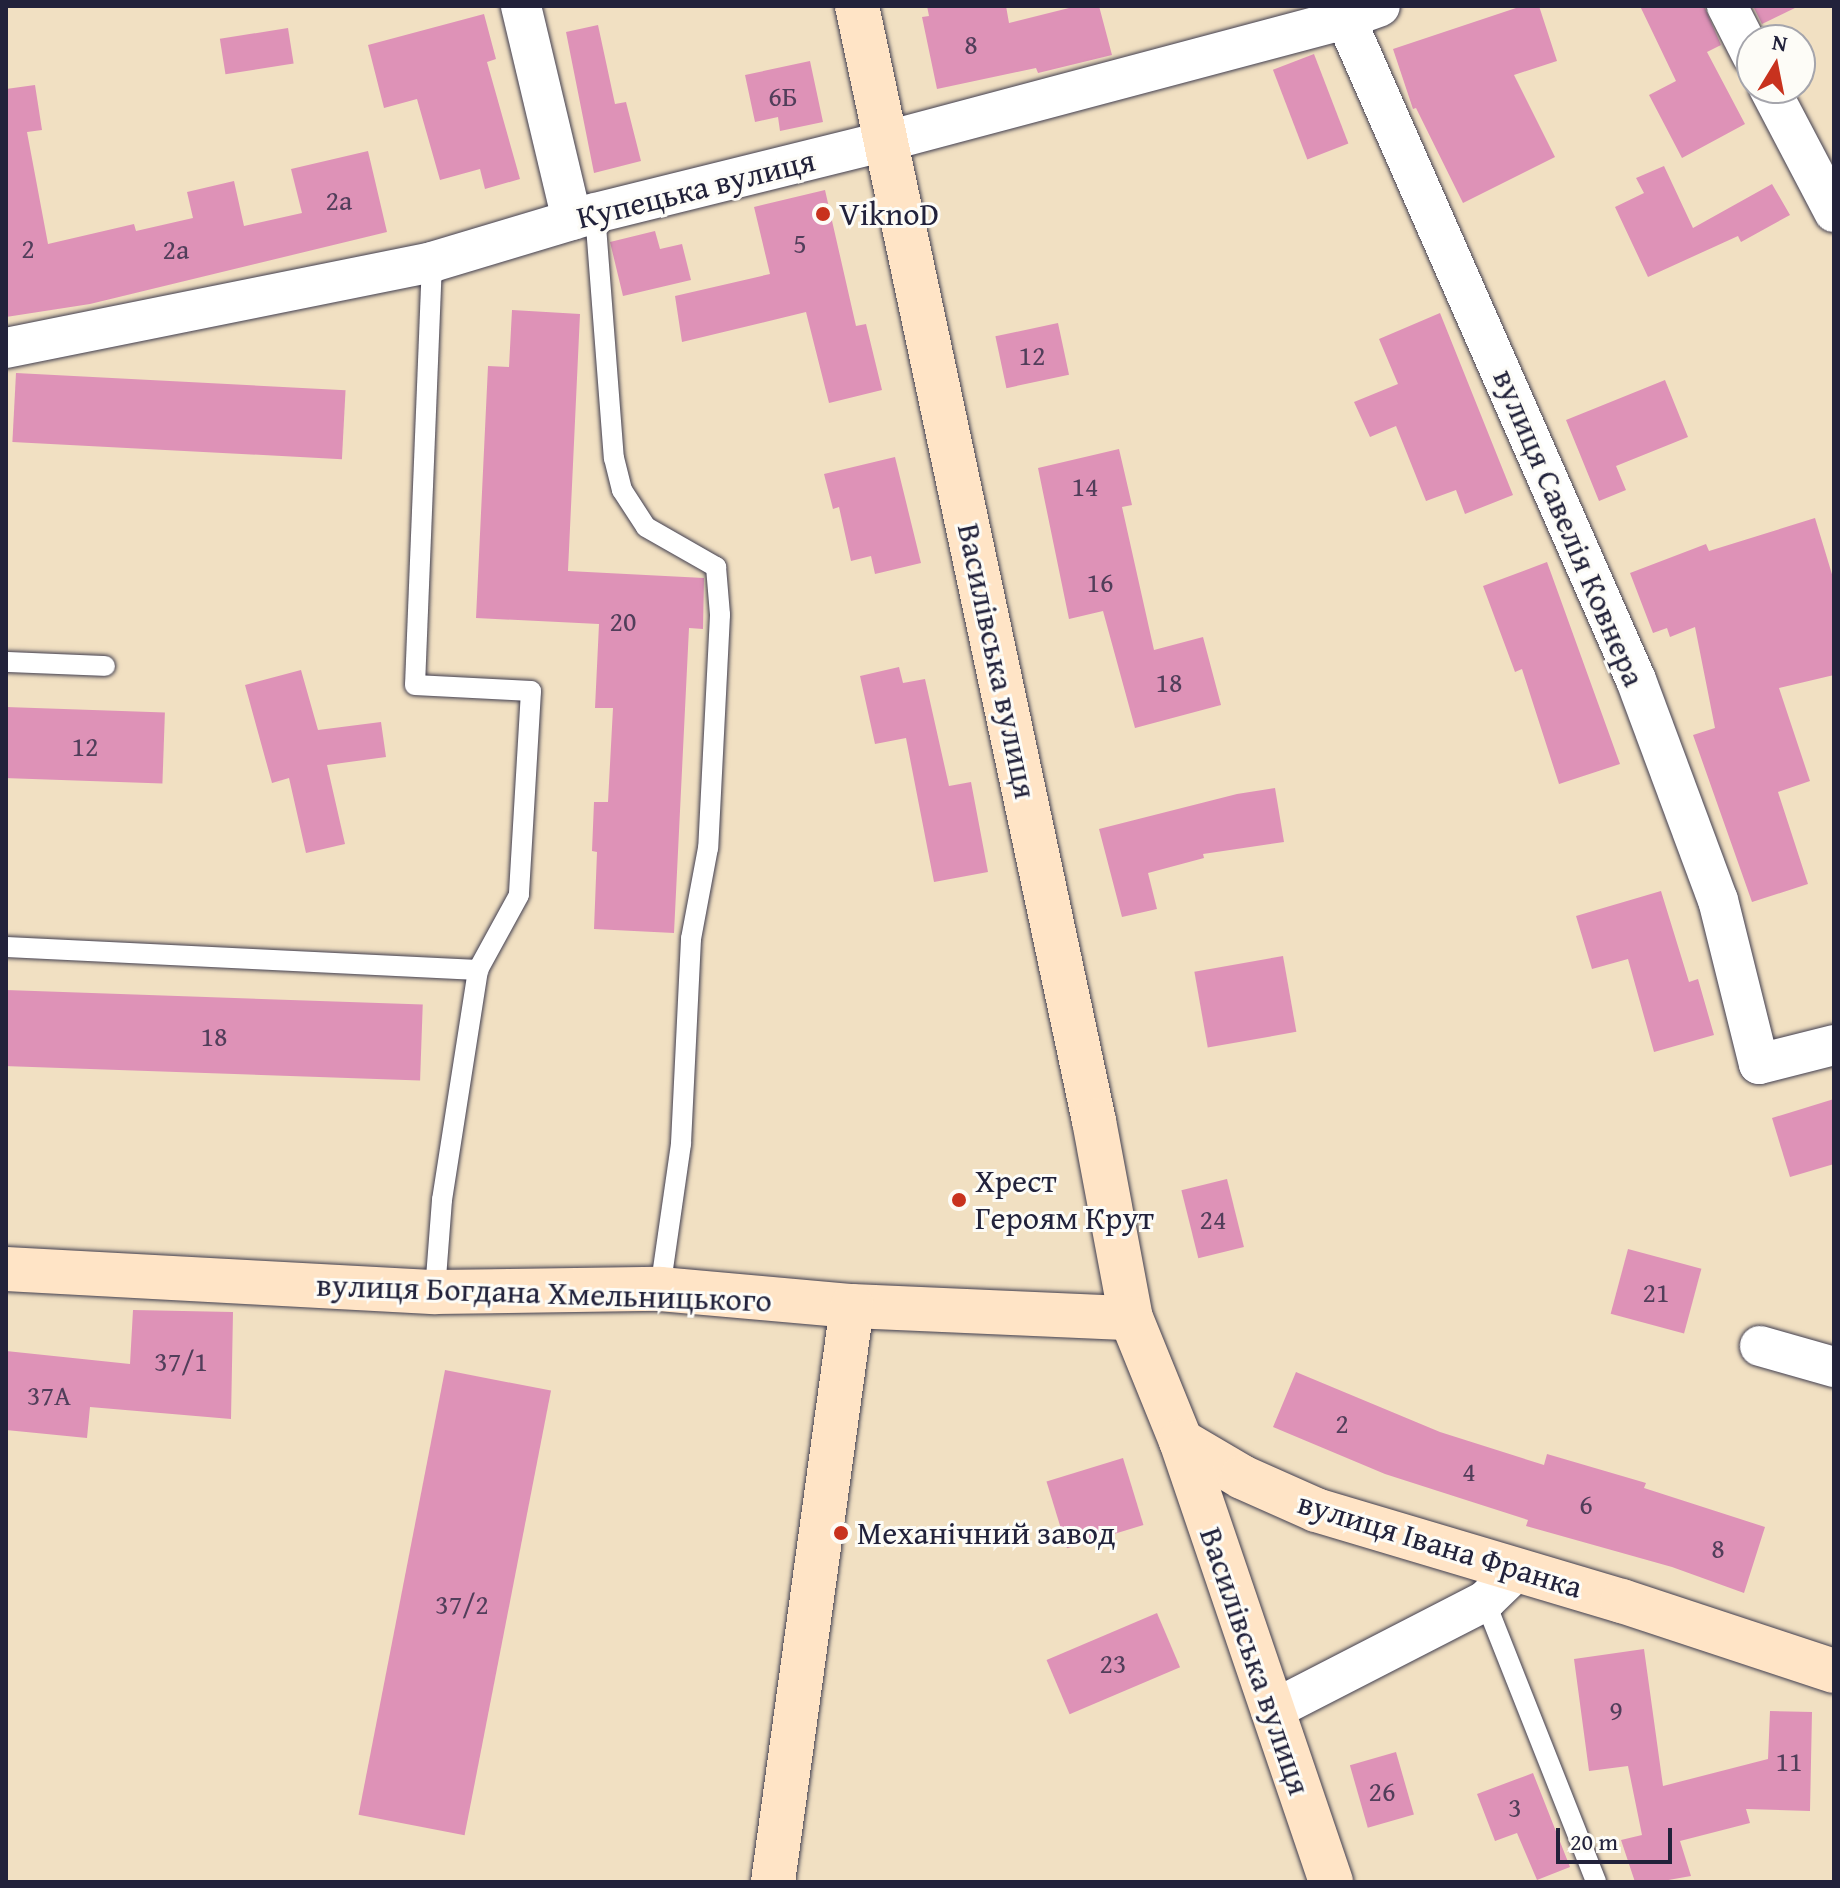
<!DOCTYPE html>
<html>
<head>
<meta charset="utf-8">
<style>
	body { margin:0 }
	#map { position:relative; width:1840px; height:1888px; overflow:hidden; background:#f1e0c2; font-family:"Gentium Book Plus",serif }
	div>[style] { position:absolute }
	.building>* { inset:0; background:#de92b7; transform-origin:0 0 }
	.roads { filter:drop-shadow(0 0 2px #413e4f) drop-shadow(0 0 2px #413e4f) }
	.lane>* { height:20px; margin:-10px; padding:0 10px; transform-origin:10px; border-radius:10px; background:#fff }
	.street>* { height:40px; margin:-20px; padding:0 20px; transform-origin:20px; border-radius:20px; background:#fff }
	.secondary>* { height:44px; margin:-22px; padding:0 22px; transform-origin:22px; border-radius:22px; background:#ffe4c6 }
	.dots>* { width:22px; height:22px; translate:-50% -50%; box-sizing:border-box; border:4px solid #fdfcf7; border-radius:50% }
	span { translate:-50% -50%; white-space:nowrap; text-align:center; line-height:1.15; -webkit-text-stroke:6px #fdfcf7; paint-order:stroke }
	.number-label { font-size:28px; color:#513e5a }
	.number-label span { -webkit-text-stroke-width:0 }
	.street-label { font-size:32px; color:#22223b }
	.poi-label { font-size:32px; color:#22223b }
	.left { translate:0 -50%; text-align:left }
	.frame { position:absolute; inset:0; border:8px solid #22223b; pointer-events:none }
	.north { position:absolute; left:1736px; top:24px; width:80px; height:80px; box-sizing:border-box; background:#fdfcf7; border:2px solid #a5a5ac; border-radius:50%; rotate:10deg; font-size:22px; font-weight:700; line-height:32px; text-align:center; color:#22223b }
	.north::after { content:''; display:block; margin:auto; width:28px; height:36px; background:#c8321e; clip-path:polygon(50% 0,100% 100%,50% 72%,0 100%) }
	.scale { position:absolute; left:1556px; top:1828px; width:116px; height:36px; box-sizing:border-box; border:4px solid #22223b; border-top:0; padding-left:10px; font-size:24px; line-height:28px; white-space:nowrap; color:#22223b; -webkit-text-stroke:6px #fdfcf7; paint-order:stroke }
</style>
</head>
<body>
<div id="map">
	<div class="building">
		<i style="clip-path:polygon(927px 6px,1006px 6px,1009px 23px,1077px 6px,1099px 6px,1112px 55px,1038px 73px,1036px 68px,937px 89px,922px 17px,929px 16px)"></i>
		<i style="clip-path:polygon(1522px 6px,1539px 6px,1557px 61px,1514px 75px,1555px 157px,1463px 203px,1416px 108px,1413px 109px,1393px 49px)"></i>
		<i style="clip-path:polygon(1640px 6px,1704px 6px,1721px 45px,1707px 52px,1745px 124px,1682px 158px,1649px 95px,1676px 81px)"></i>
		<i style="clip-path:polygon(1753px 6px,1799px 6px,1762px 24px)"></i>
		<i style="clip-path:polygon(484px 14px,496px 59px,487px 62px,520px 179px,485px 189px,480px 169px,440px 180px,417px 99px,384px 108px,368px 45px)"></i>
		<i style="clip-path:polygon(598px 25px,615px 104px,626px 102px,641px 161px,594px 173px,566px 32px)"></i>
		<i style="left:288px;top:28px;width:36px;height:69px;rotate:81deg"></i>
		<i style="left:1314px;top:54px;width:96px;height:44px;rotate:69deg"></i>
		<i style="clip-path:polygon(810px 61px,823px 122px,780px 131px,778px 117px,755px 122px,745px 75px)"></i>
		<i style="clip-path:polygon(35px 85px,42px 130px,27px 132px,48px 244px,134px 224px,136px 231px,193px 218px,187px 192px,234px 181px,244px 226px,302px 213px,291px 169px,368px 151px,387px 232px,90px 304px,6px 317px,6px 89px)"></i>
		<i style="clip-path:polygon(1664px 166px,1693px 228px,1772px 184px,1790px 215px,1741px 242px,1738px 236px,1648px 277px,1615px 207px,1644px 193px,1636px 178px)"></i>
		<i style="clip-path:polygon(825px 190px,856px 326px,866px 324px,882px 390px,829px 403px,806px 312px,682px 342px,675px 296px,770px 274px,754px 207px)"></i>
		<i style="clip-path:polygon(655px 231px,660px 249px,682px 244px,691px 280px,623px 296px,610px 242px)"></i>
		<i style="clip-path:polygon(512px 310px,580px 314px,568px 571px,704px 578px,703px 629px,689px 628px,674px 933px,594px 929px,597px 852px,592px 851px,594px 802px,608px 802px,613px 708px,595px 708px,599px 624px,476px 618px,488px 366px,509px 367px)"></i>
		<i style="clip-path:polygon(1440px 313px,1513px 495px,1465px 514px,1456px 490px,1426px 501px,1396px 426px,1370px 437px,1354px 402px,1398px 384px,1379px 339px)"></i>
		<i style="left:1058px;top:323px;width:53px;height:64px;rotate:78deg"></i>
		<i style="left:16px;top:373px;width:330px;height:69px;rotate:3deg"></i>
		<i style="clip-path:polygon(1665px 380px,1688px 437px,1616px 466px,1626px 490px,1599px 501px,1566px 420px)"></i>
		<i style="clip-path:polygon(1119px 449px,1132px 505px,1122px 507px,1154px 650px,1203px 637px,1221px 705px,1135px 728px,1103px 611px,1069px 619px,1038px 468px)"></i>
		<i style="clip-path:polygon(895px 457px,921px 563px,875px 574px,871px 556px,851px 561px,839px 507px,833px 509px,824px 474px)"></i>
		<i style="clip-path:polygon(1815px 518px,1834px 581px,1834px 675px,1779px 688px,1810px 781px,1778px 792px,1808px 884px,1752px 902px,1693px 735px,1715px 728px,1695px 627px,1670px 637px,1667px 628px,1653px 633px,1630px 573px,1706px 544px,1709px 551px)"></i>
		<i style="clip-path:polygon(1547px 562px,1620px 764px,1559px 784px,1522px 669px,1515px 672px,1483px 586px)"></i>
		<i style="clip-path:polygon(899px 667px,903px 683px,925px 679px,949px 786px,971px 782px,988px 872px,934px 882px,906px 738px,875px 744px,860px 676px)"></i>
		<i style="clip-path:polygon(301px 670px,318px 730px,381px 722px,386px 757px,327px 765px,345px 844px,306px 853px,289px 778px,272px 783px,245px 685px)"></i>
		<i style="left:6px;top:707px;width:159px;height:71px;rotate:2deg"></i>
		<i style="clip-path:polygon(1275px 788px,1284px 842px,1203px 854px,1204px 858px,1148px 873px,1157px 909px,1122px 917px,1099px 829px,1237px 794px)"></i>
		<i style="clip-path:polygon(1661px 891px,1689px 982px,1698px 979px,1714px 1035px,1654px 1052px,1628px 959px,1592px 969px,1576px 916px)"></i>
		<i style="left:1283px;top:956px;width:77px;height:90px;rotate:80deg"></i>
		<i style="left:6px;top:990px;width:417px;height:76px;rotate:2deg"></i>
		<i style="clip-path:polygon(1834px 1099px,1834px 1164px,1790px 1177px,1772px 1118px)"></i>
		<i style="left:1227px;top:1179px;width:70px;height:47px;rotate:76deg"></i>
		<i style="left:1628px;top:1249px;width:76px;height:67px;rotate:15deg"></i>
		<i style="clip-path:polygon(133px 1310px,233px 1312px,231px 1419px,90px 1407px,87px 1438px,6px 1430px,6px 1351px,130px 1364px)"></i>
		<i style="left:445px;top:1370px;width:108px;height:453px;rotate:11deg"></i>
		<i style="clip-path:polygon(1296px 1372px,1440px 1432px,1544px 1465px,1547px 1454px,1646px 1483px,1644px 1488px,1765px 1527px,1744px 1593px,1672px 1567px,1526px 1526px,1528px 1520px,1385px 1474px,1273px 1427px)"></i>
		<i style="left:1123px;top:1458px;width:70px;height:80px;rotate:73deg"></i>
		<i style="left:1157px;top:1613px;width:59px;height:120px;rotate:67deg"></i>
		<i style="clip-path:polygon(1644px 1649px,1663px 1786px,1768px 1759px,1770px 1711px,1812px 1712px,1810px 1811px,1746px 1809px,1750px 1823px,1680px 1841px,1691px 1876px,1657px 1882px,1635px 1882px,1621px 1840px,1642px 1835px,1628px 1766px,1589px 1771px,1574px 1659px)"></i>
		<i style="left:1396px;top:1752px;width:65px;height:48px;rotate:74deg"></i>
		<i style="clip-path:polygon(1533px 1773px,1570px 1867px,1537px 1880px,1517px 1833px,1495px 1841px,1477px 1794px)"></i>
	</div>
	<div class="roads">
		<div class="lane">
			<i style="left:595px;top:213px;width:246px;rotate:85.6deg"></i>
			<i style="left:614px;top:458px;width:33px;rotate:76deg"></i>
			<i style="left:622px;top:490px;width:44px;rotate:57deg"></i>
			<i style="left:646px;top:527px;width:81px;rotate:29.7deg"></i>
			<i style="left:716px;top:567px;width:48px;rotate:85.2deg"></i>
			<i style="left:720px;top:615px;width:233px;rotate:92.9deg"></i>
			<i style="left:708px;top:848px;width:93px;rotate:100.6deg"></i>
			<i style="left:691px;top:939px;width:205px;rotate:92.8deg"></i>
			<i style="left:681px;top:1144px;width:147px;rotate:98.2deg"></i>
			<i style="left:432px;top:262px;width:423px;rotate:92.3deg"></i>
			<i style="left:415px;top:685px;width:116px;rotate:3deg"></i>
			<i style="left:531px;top:691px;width:204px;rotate:93.4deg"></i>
			<i style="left:519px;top:895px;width:85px;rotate:118.7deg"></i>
			<i style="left:478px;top:970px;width:233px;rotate:98.9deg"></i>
			<i style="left:442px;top:1200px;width:92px;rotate:94.4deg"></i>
			<i style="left:6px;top:662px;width:99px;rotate:2.3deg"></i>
			<i style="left:6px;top:947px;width:473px;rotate:2.8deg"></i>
			<i style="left:1485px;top:1601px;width:302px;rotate:68.4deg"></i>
		</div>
		<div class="street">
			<i style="left:521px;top:6px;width:220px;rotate:76.6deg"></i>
			<i style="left:1340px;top:6px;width:736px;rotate:66.29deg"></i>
			<i style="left:1636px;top:680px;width:235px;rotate:69.6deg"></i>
			<i style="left:1718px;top:900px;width:169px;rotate:76deg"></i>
			<i style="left:1759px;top:1064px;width:77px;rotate:-14.2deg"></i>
			<i style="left:1727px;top:6px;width:55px;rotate:63deg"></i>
			<i style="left:1769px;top:88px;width:140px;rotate:62.3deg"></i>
			<i style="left:6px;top:348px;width:435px;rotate:-11.4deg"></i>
			<i style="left:432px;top:262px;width:170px;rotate:-16.7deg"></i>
			<i style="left:595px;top:213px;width:301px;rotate:-13.9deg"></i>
			<i style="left:887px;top:141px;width:474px;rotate:-14.9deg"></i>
			<i style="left:1345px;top:19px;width:37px;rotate:-20deg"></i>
			<i style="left:1760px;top:1346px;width:77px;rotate:15.8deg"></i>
			<i style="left:1271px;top:1711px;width:241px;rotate:-27.2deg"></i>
			<i style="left:1485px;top:1601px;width:45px;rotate:-44.1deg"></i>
		</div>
		<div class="secondary">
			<i style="left:857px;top:6px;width:1140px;rotate:78deg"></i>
			<i style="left:1094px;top:1121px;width:200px;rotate:79.4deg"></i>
			<i style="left:1131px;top:1318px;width:133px;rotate:67.9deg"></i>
			<i style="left:1181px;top:1441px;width:71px;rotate:30.5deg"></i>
			<i style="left:1242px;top:1477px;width:81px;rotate:24deg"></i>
			<i style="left:1316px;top:1510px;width:319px;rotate:16.6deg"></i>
			<i style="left:1622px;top:1601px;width:223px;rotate:18.3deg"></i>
			<i style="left:6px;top:1269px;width:430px;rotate:3.1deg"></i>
			<i style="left:435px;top:1292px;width:225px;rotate:-0.8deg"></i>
			<i style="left:660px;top:1289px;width:193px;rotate:5.1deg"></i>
			<i style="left:852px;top:1306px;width:279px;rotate:2.5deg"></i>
			<i style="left:1181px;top:1441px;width:466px;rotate:71.2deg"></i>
			<i style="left:773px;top:1882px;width:581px;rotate:-82.19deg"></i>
		</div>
	</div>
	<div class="dots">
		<i style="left:823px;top:214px;background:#c8321e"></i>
		<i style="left:959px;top:1200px;background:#c8321e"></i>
		<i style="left:841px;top:1533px;background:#c8321e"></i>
	</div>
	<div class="number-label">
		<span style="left:971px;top:44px">8</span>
		<span style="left:783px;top:96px">6Б</span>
		<span style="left:339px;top:200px">2а</span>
		<span style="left:800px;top:243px">5</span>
		<span style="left:28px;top:248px">2</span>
		<span style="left:176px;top:249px">2а</span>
		<span style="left:1032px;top:355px">12</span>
		<span style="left:1085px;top:486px">14</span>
		<span style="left:1100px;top:582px">16</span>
		<span style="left:623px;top:621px">20</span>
		<span style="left:1169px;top:682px">18</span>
		<span style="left:85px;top:746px">12</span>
		<span style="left:214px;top:1036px">18</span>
		<span style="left:1213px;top:1219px">24</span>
		<span style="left:1656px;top:1292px">21</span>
		<span style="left:181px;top:1361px">37/1</span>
		<span style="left:49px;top:1395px">37А</span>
		<span style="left:1342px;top:1423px">2</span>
		<span style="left:1469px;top:1471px">4</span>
		<span style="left:1586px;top:1504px">6</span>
		<span style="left:1718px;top:1548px">8</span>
		<span style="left:462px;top:1604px">37/2</span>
		<span style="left:1113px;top:1663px">23</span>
		<span style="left:1616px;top:1710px">9</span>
		<span style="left:1789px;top:1761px">11</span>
		<span style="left:1382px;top:1791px">26</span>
		<span style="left:1515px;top:1807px">3</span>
	</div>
	<div class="street-label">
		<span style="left:696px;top:189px;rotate:-14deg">Купецька вулиця</span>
		<span style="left:1569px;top:528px;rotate:67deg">вулиця Савелія Ковнера</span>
		<span style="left:997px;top:661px;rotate:78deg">Василівська вулиця</span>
		<span style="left:544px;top:1293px;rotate:2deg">вулиця Богдана Хмельницького</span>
		<span style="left:1440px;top:1545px;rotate:17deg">вулиця Івана Франка</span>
		<span style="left:1255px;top:1661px;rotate:71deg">Василівська вулиця</span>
	</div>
	<div class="poi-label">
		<span class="left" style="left:839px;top:214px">ViknoD</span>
		<span class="left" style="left:975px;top:1200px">Хрест<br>Героям Крут</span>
		<span class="left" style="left:857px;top:1533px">Механічний завод</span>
	</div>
	<div class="frame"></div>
	<div class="north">N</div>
	<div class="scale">20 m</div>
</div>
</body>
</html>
